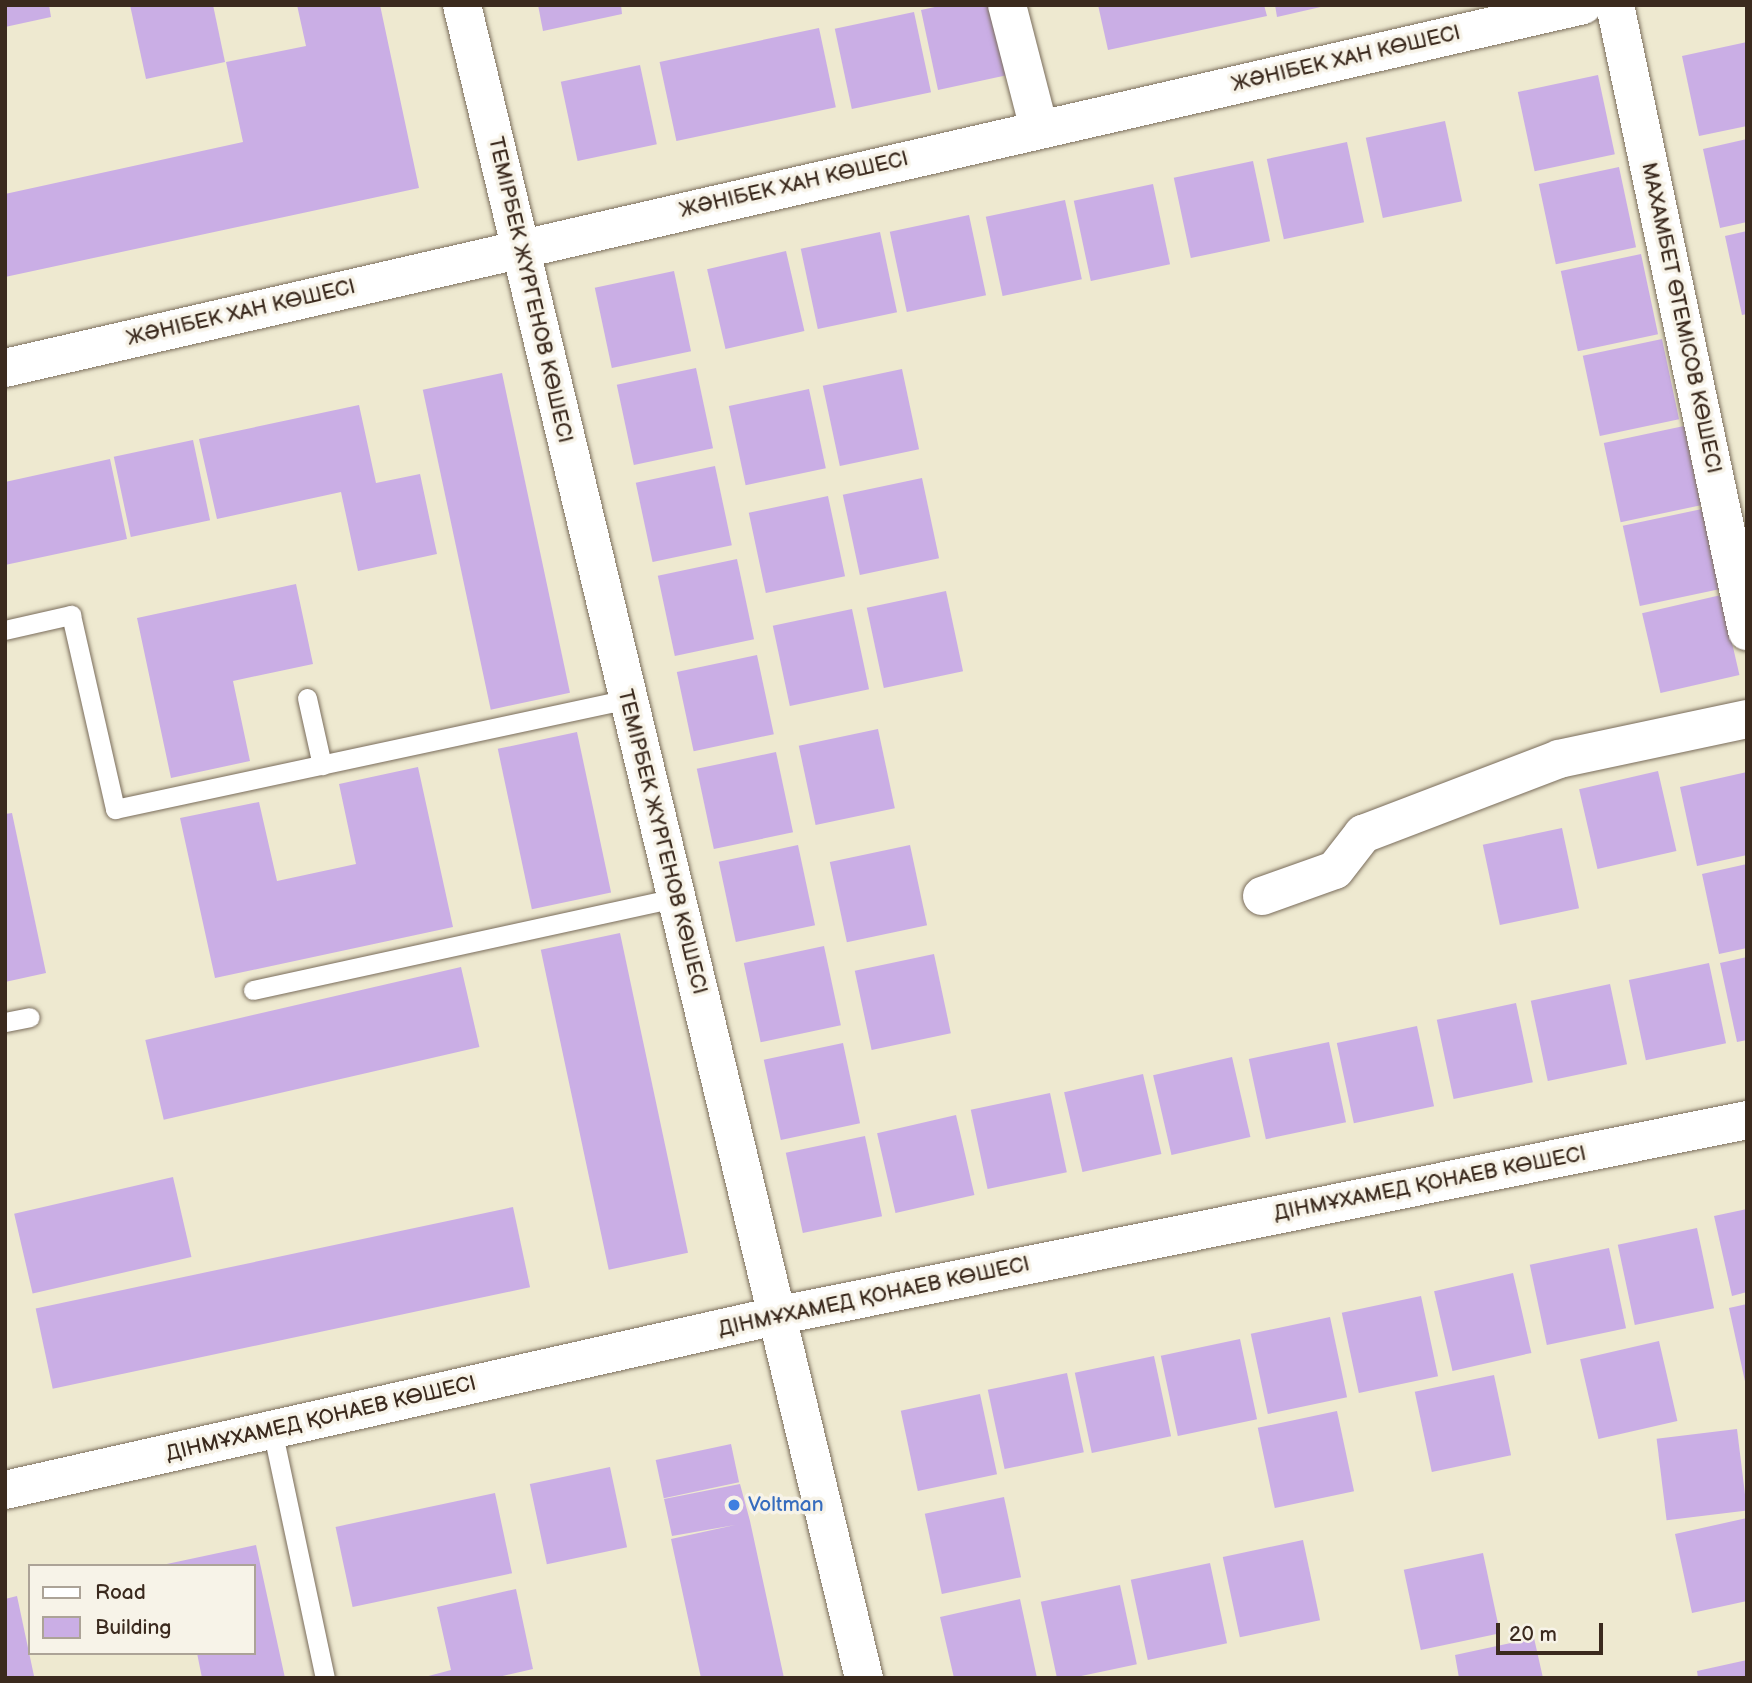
<!DOCTYPE html>
<html>
<head>
<meta charset="utf-8">
<style>
	body { margin:0 }
	#map { position:relative; width:1752px; height:1683px; overflow:hidden; background:#eee9d0; font-family:"Balsamiq Sans",sans-serif }
	div>[style] { position:absolute }
	.building>* { inset:0; background:#caaee5; transform-origin:0 0 }
	.roads { filter:drop-shadow(0 0 2px #7a6d5c) drop-shadow(0 0 2px #7a6d5c) }
	.lane>* { height:19px; margin:-9.5px; padding:0 9.5px; transform-origin:9.5px; border-radius:9.5px; background:#fff }
	.street>* { height:38px; margin:-19px; padding:0 19px; transform-origin:19px; border-radius:19px; background:#fff }
	.secondary>* { height:38px; margin:-19px; padding:0 19px; transform-origin:19px; border-radius:19px; background:#fff }
	.dots>* { width:19px; height:19px; translate:-50% -50%; box-sizing:border-box; border:4px solid #f7f3e8; border-radius:50% }
	span { translate:-50% -50%; white-space:nowrap; text-align:center; line-height:1.15; -webkit-text-stroke:7px #f7f3e8; paint-order:stroke }
	.street-label { font-size:21px; color:#3b2a1e }
	.shop-label { font-size:21px; color:#366cbe }
	.left { translate:0 -50%; text-align:left }
	.frame { position:absolute; inset:0; border:7px solid #3b2a1e; pointer-events:none }
	.legend { position:absolute; left:28px; top:1564px; width:228px; height:91px; box-sizing:border-box; background:#f7f3e8; border:2px solid #aca397; margin:0; padding:9px 12px; list-style:none; font-size:21px; color:#3b2a1e }
	.legend li { display:flex; align-items:center; gap:14px; height:35px }
	.legend b { width:35px; border:2px solid #aca397 }
	.scale { position:absolute; left:1496px; top:1623px; width:107px; height:32px; box-sizing:border-box; border:4px solid #3b2a1e; border-top:0; padding-left:9px; font-size:21px; line-height:24px; white-space:nowrap; color:#3b2a1e; -webkit-text-stroke:5px #f7f3e8; paint-order:stroke }
</style>
</head>
<body>
<div id="map">
	<div class="building">
		<i style="clip-path:polygon(5px 5px,49px 5px,51px 17px,5px 27px)"></i>
		<i style="clip-path:polygon(130px 5px,213px 5px,225px 62px,146px 79px)"></i>
		<i style="clip-path:polygon(297px 5px,380px 5px,419px 188px,5px 277px,5px 194px,243px 142px,226px 62px,306px 46px)"></i>
		<i style="clip-path:polygon(538px 5px,621px 5px,622px 14px,543px 31px)"></i>
		<i style="clip-path:polygon(944px 5px,1003px 5px,1017px 73px,938px 90px,921px 10px)"></i>
		<i style="clip-path:polygon(1098px 5px,1264px 5px,1267px 16px,1108px 50px)"></i>
		<i style="clip-path:polygon(1275px 5px,1325px 5px,1325px 6px,1277px 17px)"></i>
		<i style="left:914px;top:12px;width:82px;height:81px;rotate:78deg"></i>
		<i style="left:819px;top:28px;width:81px;height:163px;rotate:78deg"></i>
		<i style="clip-path:polygon(1747px 42px,1747px 126px,1699px 136px,1682px 56px)"></i>
		<i style="left:640px;top:65px;width:81px;height:81px;rotate:78deg"></i>
		<i style="left:1598px;top:75px;width:81px;height:82px;rotate:78deg"></i>
		<i style="left:1445px;top:121px;width:82px;height:81px;rotate:78deg"></i>
		<i style="clip-path:polygon(1747px 139px,1747px 222px,1720px 228px,1703px 149px)"></i>
		<i style="left:1347px;top:142px;width:82px;height:82px;rotate:78deg"></i>
		<i style="left:1253px;top:161px;width:82px;height:81px;rotate:78deg"></i>
		<i style="left:1619px;top:167px;width:82px;height:82px;rotate:78deg"></i>
		<i style="left:1153px;top:184px;width:82px;height:81px;rotate:78deg"></i>
		<i style="left:1065px;top:200px;width:81px;height:81px;rotate:78deg"></i>
		<i style="left:969px;top:215px;width:82px;height:81px;rotate:78deg"></i>
		<i style="clip-path:polygon(1747px 231px,1747px 314px,1742px 315px,1725px 236px)"></i>
		<i style="left:880px;top:232px;width:82px;height:81px;rotate:78deg"></i>
		<i style="left:786px;top:251px;width:82px;height:81px;rotate:77deg"></i>
		<i style="left:1641px;top:254px;width:82px;height:82px;rotate:78deg"></i>
		<i style="left:674px;top:271px;width:82px;height:81px;rotate:78deg"></i>
		<i style="left:1662px;top:339px;width:82px;height:81px;rotate:78deg"></i>
		<i style="left:696px;top:368px;width:82px;height:81px;rotate:78deg"></i>
		<i style="left:902px;top:369px;width:82px;height:81px;rotate:78deg"></i>
		<i style="left:502px;top:373px;width:327px;height:81px;rotate:78deg"></i>
		<i style="left:809px;top:389px;width:81px;height:82px;rotate:78deg"></i>
		<i style="clip-path:polygon(359px 405px,376px 483px,420px 474px,437px 554px,358px 571px,341px 492px,217px 519px,199px 439px)"></i>
		<i style="left:1684px;top:426px;width:81px;height:82px;rotate:78deg"></i>
		<i style="left:193px;top:440px;width:82px;height:81px;rotate:78deg"></i>
		<i style="clip-path:polygon(110px 459px,127px 539px,5px 565px,5px 482px)"></i>
		<i style="left:715px;top:466px;width:81px;height:81px;rotate:78deg"></i>
		<i style="left:922px;top:478px;width:82px;height:81px;rotate:78deg"></i>
		<i style="left:828px;top:496px;width:82px;height:81px;rotate:78deg"></i>
		<i style="left:1702px;top:509px;width:82px;height:81px;rotate:78deg"></i>
		<i style="left:737px;top:559px;width:82px;height:81px;rotate:78deg"></i>
		<i style="clip-path:polygon(296px 584px,313px 664px,233px 681px,250px 761px,171px 778px,137px 618px)"></i>
		<i style="left:946px;top:591px;width:82px;height:81px;rotate:78deg"></i>
		<i style="left:1721px;top:595px;width:82px;height:81px;rotate:77deg"></i>
		<i style="left:852px;top:609px;width:82px;height:81px;rotate:78deg"></i>
		<i style="left:757px;top:655px;width:81px;height:82px;rotate:78deg"></i>
		<i style="left:878px;top:729px;width:81px;height:81px;rotate:78deg"></i>
		<i style="left:577px;top:732px;width:164px;height:81px;rotate:78deg"></i>
		<i style="left:776px;top:752px;width:82px;height:81px;rotate:78deg"></i>
		<i style="clip-path:polygon(418px 767px,453px 927px,215px 978px,180px 818px,259px 802px,277px 881px,356px 864px,339px 784px)"></i>
		<i style="left:1658px;top:771px;width:82px;height:81px;rotate:77deg"></i>
		<i style="clip-path:polygon(1747px 772px,1747px 855px,1697px 866px,1680px 787px)"></i>
		<i style="clip-path:polygon(12px 813px,46px 973px,5px 982px,5px 814px)"></i>
		<i style="left:1562px;top:828px;width:82px;height:81px;rotate:78deg"></i>
		<i style="left:798px;top:845px;width:82px;height:81px;rotate:78deg"></i>
		<i style="left:910px;top:845px;width:82px;height:82px;rotate:78deg"></i>
		<i style="clip-path:polygon(1747px 864px,1747px 948px,1719px 954px,1702px 874px)"></i>
		<i style="left:620px;top:933px;width:327px;height:81px;rotate:78deg"></i>
		<i style="left:824px;top:946px;width:81px;height:82px;rotate:78deg"></i>
		<i style="left:934px;top:954px;width:81px;height:81px;rotate:78deg"></i>
		<i style="clip-path:polygon(1747px 957px,1747px 1040px,1737px 1042px,1720px 963px)"></i>
		<i style="left:1709px;top:963px;width:82px;height:82px;rotate:78deg"></i>
		<i style="left:461px;top:967px;width:82px;height:324px;rotate:77deg"></i>
		<i style="left:1610px;top:984px;width:82px;height:81px;rotate:78deg"></i>
		<i style="left:1516px;top:1003px;width:81px;height:81px;rotate:78deg"></i>
		<i style="left:1417px;top:1026px;width:82px;height:82px;rotate:78deg"></i>
		<i style="left:1329px;top:1042px;width:82px;height:82px;rotate:78deg"></i>
		<i style="left:843px;top:1043px;width:82px;height:81px;rotate:78deg"></i>
		<i style="left:1232px;top:1057px;width:82px;height:81px;rotate:77deg"></i>
		<i style="left:1143px;top:1074px;width:82px;height:81px;rotate:77deg"></i>
		<i style="left:1050px;top:1093px;width:81px;height:81px;rotate:78deg"></i>
		<i style="left:956px;top:1115px;width:82px;height:81px;rotate:77deg"></i>
		<i style="left:865px;top:1136px;width:82px;height:81px;rotate:78deg"></i>
		<i style="left:173px;top:1177px;width:82px;height:163px;rotate:77deg"></i>
		<i style="left:513px;top:1207px;width:82px;height:488px;rotate:78deg"></i>
		<i style="clip-path:polygon(1747px 1209px,1747px 1292px,1732px 1296px,1714px 1216px)"></i>
		<i style="left:1697px;top:1228px;width:82px;height:81px;rotate:78deg"></i>
		<i style="left:1609px;top:1248px;width:82px;height:81px;rotate:78deg"></i>
		<i style="left:1513px;top:1273px;width:82px;height:81px;rotate:77deg"></i>
		<i style="left:1421px;top:1296px;width:82px;height:81px;rotate:78deg"></i>
		<i style="clip-path:polygon(1747px 1304px,1747px 1385px,1746px 1386px,1729px 1308px)"></i>
		<i style="left:1330px;top:1317px;width:82px;height:81px;rotate:78deg"></i>
		<i style="left:1240px;top:1339px;width:82px;height:81px;rotate:78deg"></i>
		<i style="left:1659px;top:1341px;width:82px;height:81px;rotate:77deg"></i>
		<i style="left:1154px;top:1356px;width:82px;height:81px;rotate:78deg"></i>
		<i style="left:1067px;top:1373px;width:81px;height:81px;rotate:78deg"></i>
		<i style="left:1494px;top:1375px;width:82px;height:81px;rotate:78deg"></i>
		<i style="left:980px;top:1394px;width:82px;height:81px;rotate:78deg"></i>
		<i style="left:1337px;top:1411px;width:82px;height:81px;rotate:78deg"></i>
		<i style="left:1737px;top:1429px;width:82px;height:81px;rotate:83deg"></i>
		<i style="left:731px;top:1444px;width:39px;height:77px;rotate:78deg"></i>
		<i style="left:610px;top:1467px;width:82px;height:82px;rotate:78deg"></i>
		<i style="clip-path:polygon(740px 1484px,750px 1521px,784px 1678px,701px 1678px,671px 1539px,735px 1525px,672px 1536px,664px 1499px)"></i>
		<i style="left:495px;top:1493px;width:82px;height:163px;rotate:78deg"></i>
		<i style="left:1004px;top:1497px;width:82px;height:81px;rotate:78deg"></i>
		<i style="clip-path:polygon(1747px 1518px,1747px 1601px,1692px 1613px,1675px 1534px)"></i>
		<i style="left:1303px;top:1540px;width:82px;height:82px;rotate:78deg"></i>
		<i style="clip-path:polygon(256px 1545px,285px 1678px,202px 1678px,197px 1653px,254px 1653px,254px 1566px,162px 1565px)"></i>
		<i style="left:1483px;top:1553px;width:82px;height:81px;rotate:78deg"></i>
		<i style="left:1210px;top:1563px;width:82px;height:81px;rotate:78deg"></i>
		<i style="left:1120px;top:1585px;width:81px;height:81px;rotate:78deg"></i>
		<i style="clip-path:polygon(516px 1589px,533px 1669px,494px 1678px,421px 1678px,451px 1670px,437px 1607px)"></i>
		<i style="clip-path:polygon(17px 1596px,34px 1676px,5px 1678px,5px 1599px)"></i>
		<i style="clip-path:polygon(1020px 1599px,1037px 1678px,954px 1678px,940px 1617px)"></i>
		<i style="clip-path:polygon(1534px 1638px,1543px 1678px,1459px 1678px,1455px 1655px)"></i>
		<i style="clip-path:polygon(1747px 1660px,1747px 1678px,1698px 1678px,1697px 1671px)"></i>
	</div>
	<div class="roads">
		<div class="lane">
			<i style="left:5px;top:630px;width:68px;rotate:-12.8deg"></i>
			<i style="left:71px;top:615px;width:199px;rotate:77.2deg"></i>
			<i style="left:115px;top:809px;width:525px;rotate:-12.1deg"></i>
			<i style="left:307px;top:698px;width:69px;rotate:77.4deg"></i>
			<i style="left:253px;top:990px;width:433px;rotate:-12.3deg"></i>
			<i style="left:5px;top:1022px;width:25px;rotate:-11deg"></i>
			<i style="left:272px;top:1429px;width:255px;rotate:78deg"></i>
		</div>
		<div class="street">
			<i style="left:462px;top:5px;width:1721px;rotate:76.49deg"></i>
			<i style="left:1007px;top:5px;width:128px;rotate:75.5deg"></i>
			<i style="left:1615px;top:5px;width:640px;rotate:78.09deg"></i>
			<i style="left:5px;top:368px;width:1619px;rotate:-12.95deg"></i>
			<i style="left:1262px;top:896px;width:77px;rotate:-19.6deg"></i>
			<i style="left:1335px;top:870px;width:46px;rotate:-52.1deg"></i>
			<i style="left:1363px;top:834px;width:210px;rotate:-20.9deg"></i>
			<i style="left:1559px;top:759px;width:192px;rotate:-12deg"></i>
		</div>
		<div class="secondary">
			<i style="left:5px;top:1490px;width:790px;rotate:-12.72deg"></i>
			<i style="left:776px;top:1316px;width:991px;rotate:-11.41deg"></i>
		</div>
	</div>
	<div class="dots">
		<i style="left:734px;top:1505px;background:#3f7fe0"></i>
	</div>
	<div class="street-label">
		<span style="left:1346px;top:59px;rotate:-13deg">ЖӘНІБЕК ХАН КӨШЕСІ</span>
		<span style="left:794px;top:185px;rotate:-13deg">ЖӘНІБЕК ХАН КӨШЕСІ</span>
		<span style="left:530px;top:290px;rotate:77deg">ТЕМІРБЕК ЖҮРГЕНОВ КӨШЕСІ</span>
		<span style="left:241px;top:313px;rotate:-13deg">ЖӘНІБЕК ХАН КӨШЕСІ</span>
		<span style="left:1681px;top:318px;rotate:78deg">МАХАМБЕТ ӨТЕМІСОВ КӨШЕСІ</span>
		<span style="left:662px;top:842px;rotate:76deg">ТЕМІРБЕК ЖҮРГЕНОВ КӨШЕСІ</span>
		<span style="left:1430px;top:1184px;rotate:-11deg">ДІНМҰХАМЕД ҚОНАЕВ КӨШЕСІ</span>
		<span style="left:874px;top:1297px;rotate:-12deg">ДІНМҰХАМЕД ҚОНАЕВ КӨШЕСІ</span>
		<span style="left:321px;top:1419px;rotate:-13deg">ДІНМҰХАМЕД ҚОНАЕВ КӨШЕСІ</span>
	</div>
	<div class="shop-label">
		<span class="left" style="left:748px;top:1505px">Voltman</span>
	</div>
	<div class="frame"></div>
	<ul class="legend">
	<li><b style="height:9px;background:#fff"></b>Road</li>
	<li><b style="height:19px;background:#caaee5"></b>Building</li>
	</ul>
	<div class="scale">20 m</div>
</div>
</body>
</html>
